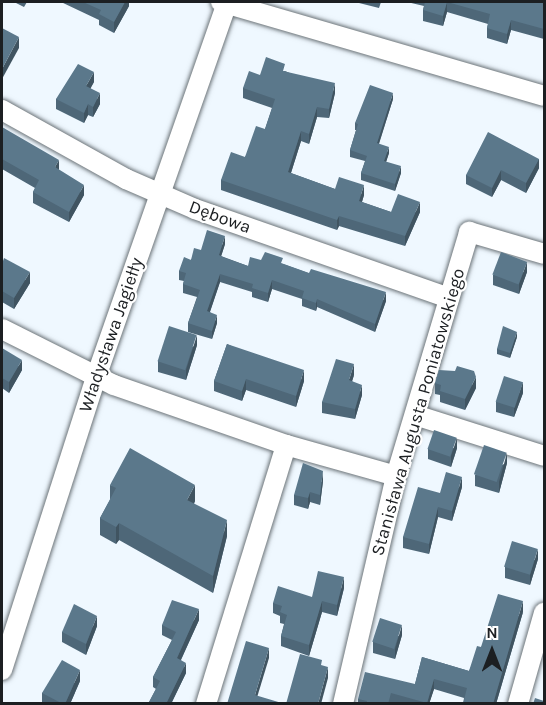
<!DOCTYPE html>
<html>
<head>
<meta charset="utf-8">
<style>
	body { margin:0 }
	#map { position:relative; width:546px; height:705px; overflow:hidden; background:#eff8ff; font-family:Karla,sans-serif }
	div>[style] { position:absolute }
	.roads { filter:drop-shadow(0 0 2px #6c7479) drop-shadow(0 0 2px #6c7479) }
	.minor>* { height:20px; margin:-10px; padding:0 10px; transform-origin:10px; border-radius:10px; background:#fff }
	.wall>* { inset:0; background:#4e6778 }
	.shaded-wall>* { inset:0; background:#405461 }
	.building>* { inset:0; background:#5b788b; transform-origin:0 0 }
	span { translate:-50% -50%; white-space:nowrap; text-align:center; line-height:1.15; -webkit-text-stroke:4.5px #fff; paint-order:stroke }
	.street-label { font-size:18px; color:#1c1f22 }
	.frame { position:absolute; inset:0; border:3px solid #1c1f22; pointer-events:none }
	.north { position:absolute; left:462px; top:621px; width:60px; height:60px; -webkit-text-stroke:4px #fff; paint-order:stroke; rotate:0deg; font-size:16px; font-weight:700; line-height:24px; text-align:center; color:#1c1f22 }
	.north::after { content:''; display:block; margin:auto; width:21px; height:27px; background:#1c1f22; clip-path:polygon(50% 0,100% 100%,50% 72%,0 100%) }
</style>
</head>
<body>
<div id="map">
	<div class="roads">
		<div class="minor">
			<i style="left:221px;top:2px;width:336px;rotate:16.2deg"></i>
			<i style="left:2px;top:110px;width:142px;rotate:29.1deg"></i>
			<i style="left:126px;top:179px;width:75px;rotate:23.5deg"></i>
			<i style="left:195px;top:209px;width:269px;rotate:19.3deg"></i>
			<i style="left:2px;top:329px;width:125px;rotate:26.6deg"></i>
			<i style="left:114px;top:385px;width:182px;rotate:19.2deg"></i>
			<i style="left:286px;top:445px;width:114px;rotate:15.7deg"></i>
			<i style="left:415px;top:415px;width:135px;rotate:17.6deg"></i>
			<i style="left:2px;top:670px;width:308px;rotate:-72.2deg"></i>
			<i style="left:96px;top:377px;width:397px;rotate:-70.7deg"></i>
			<i style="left:206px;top:704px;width:271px;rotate:-72.8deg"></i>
			<i style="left:343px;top:704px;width:234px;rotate:-76.9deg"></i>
			<i style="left:396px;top:476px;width:255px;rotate:-73.3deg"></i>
			<i style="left:469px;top:232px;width:78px;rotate:16.3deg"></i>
			<i style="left:518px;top:704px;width:95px;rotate:-74.1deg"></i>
		</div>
	</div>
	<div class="wall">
		<i style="clip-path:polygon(14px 2px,27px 2px,24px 7px)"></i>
		<i style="clip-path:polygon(61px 2px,129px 2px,129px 6px,114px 33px,99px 25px,99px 20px)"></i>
		<i style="clip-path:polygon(359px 2px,381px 2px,379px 8px,359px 3px)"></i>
		<i style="clip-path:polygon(407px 2px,544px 2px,544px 39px,511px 30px,507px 44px,487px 38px,487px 28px,488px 24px,447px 12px,443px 26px,423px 21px,423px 10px,424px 6px)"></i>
		<i style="clip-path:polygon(285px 71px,335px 93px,329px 118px,317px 117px,309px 144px,301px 141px,291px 173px,335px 189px,364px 195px,362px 202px,391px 212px,420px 212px,405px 246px,339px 226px,337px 230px,221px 190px,221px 180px,245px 157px,265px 129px,272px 108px,243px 98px,243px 88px,260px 75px)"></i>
		<i style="clip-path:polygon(94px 82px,90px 88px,100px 104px,93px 117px,88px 115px,84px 123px,56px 109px,56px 99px)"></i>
		<i style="clip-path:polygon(393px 99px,379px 144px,389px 153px,386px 162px,401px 173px,395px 191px,361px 180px,361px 173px,365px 161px,350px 157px,350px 150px,356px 130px,355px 130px,355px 123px)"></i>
		<i style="clip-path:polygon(2px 127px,59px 170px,84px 195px,69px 222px,33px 203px,33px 192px,35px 188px,2px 169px)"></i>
		<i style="clip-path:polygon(539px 159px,539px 168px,526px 193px,501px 180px,492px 197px,466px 184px,466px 175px)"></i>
		<i style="clip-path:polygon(225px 244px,221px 256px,248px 266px,261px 260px,283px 264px,386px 301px,375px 332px,317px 307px,316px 311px,302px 306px,302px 299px,272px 289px,268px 302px,252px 297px,252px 292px,220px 282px,210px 312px,217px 323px,212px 339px,188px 332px,188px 323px,197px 297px,183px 293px,183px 284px,184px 281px,179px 280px,179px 271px,201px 250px)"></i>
		<i style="clip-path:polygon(2px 264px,30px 283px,14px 309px,2px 302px)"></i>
		<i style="clip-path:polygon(527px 272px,519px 294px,493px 285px,493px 275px)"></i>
		<i style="clip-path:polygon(517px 337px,510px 358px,497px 354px,497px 349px)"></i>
		<i style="clip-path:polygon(227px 344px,304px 381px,296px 407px,246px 390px,242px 401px,214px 391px,214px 381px)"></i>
		<i style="clip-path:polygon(197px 345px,186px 380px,158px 372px,158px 361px)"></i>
		<i style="clip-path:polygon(2px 348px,22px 370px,9px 393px,2px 388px)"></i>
		<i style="clip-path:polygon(455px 371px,476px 388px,465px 410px,440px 402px,440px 395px,435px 394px,435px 383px)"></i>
		<i style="clip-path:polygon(354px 375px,352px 381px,362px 395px,355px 419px,322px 413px,322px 402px)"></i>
		<i style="clip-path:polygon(523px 393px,514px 417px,496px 412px,496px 402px)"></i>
		<i style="clip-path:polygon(457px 448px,451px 467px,428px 459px,428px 449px)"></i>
		<i style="clip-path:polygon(507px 463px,499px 493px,475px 486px,475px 475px)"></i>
		<i style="clip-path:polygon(323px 481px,320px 505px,310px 502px,308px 509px,294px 505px,294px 495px)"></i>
		<i style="clip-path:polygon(110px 485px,195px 501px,194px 504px,227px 536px,213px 593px,119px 540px,116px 544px,100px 535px,100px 518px,110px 500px)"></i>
		<i style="clip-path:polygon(462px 487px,452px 521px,438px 517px,429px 554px,403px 548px,403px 537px,440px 493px)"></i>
		<i style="clip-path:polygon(538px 559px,530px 585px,505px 578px,505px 567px)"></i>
		<i style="clip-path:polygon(344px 588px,337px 616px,322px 612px,309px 656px,281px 646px,281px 636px,284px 624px,280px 623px,280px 616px,273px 613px,273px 603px,312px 597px)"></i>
		<i style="clip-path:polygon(523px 612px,496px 704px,463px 704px,464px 698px,434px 689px,429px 704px,358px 704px,358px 699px,415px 684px,422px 657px,469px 671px,481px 647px)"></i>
		<i style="clip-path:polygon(199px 620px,181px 660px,186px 673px,171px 704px,148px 704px,156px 689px,153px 687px,153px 677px,172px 640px,162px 635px,162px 625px)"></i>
		<i style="clip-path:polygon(97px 626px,86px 655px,62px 642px,62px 632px)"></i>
		<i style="clip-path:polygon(402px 635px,395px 659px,373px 653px,373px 642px)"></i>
		<i style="clip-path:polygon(80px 681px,70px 704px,42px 703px,42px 693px)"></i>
	</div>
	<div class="shaded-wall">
		<i style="clip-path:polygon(125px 2px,129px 2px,129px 6px,114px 33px,114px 22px)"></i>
		<i style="clip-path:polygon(447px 2px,447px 12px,443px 26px,443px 16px)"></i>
		<i style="clip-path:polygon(511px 20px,511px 30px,507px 44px,507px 34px)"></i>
		<i style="clip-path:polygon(19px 37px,19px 48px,2px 79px,2px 69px)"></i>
		<i style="clip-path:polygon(94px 72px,94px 82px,86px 97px,86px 86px)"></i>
		<i style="clip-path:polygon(335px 83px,335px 93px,329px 118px,329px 109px)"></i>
		<i style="clip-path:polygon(100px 93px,100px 104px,93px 117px,93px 107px)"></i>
		<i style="clip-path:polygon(393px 93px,393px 99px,377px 149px,377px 143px)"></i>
		<i style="clip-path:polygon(88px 104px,88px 115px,84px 123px,84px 113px)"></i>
		<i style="clip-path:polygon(317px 107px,317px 117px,309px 144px,309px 134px)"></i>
		<i style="clip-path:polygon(301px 131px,301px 141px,288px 182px,288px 172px)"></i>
		<i style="clip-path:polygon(389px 147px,389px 153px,384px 168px,384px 161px)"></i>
		<i style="clip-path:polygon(539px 159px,539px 168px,526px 193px,526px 183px)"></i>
		<i style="clip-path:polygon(59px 160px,59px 171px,55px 167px)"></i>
		<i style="clip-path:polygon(401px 166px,401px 173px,395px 191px,395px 184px)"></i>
		<i style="clip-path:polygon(501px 170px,501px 180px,492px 197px,492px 188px)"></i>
		<i style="clip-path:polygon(84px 185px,84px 195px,69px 222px,69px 212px)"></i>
		<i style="clip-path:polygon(364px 185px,364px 195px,359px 211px,359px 201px)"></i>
		<i style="clip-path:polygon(420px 202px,420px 212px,405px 246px,405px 236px)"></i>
		<i style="clip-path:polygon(339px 216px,339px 226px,337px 230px,337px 220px)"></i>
		<i style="clip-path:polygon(225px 236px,225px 244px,219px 263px,219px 255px)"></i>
		<i style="clip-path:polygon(527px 262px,527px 272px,519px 294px,519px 284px)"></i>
		<i style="clip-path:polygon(30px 272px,30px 283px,14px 309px,14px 298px)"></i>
		<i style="clip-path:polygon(220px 274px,220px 282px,207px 320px,207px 311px)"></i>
		<i style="clip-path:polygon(272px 280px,272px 289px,268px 302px,268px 293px)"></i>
		<i style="clip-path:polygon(386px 292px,386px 301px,375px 332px,375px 324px)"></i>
		<i style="clip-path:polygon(317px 299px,317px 307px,316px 311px,316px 303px)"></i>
		<i style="clip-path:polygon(217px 315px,217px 323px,212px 339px,212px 331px)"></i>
		<i style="clip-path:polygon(517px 332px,517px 337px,510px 358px,510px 353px)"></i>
		<i style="clip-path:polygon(197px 335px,197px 345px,186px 380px,186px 370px)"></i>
		<i style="clip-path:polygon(22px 360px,22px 370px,9px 393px,9px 382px)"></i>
		<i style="clip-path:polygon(354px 364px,354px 375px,349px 391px,349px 380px)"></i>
		<i style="clip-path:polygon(304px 370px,304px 381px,296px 407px,296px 396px)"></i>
		<i style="clip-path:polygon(476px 377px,476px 388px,465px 410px,465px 399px)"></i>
		<i style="clip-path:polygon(246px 379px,246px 390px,242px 401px,242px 391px)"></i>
		<i style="clip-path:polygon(523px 382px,523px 393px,514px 417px,514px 407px)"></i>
		<i style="clip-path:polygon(362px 385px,362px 395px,355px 419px,355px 409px)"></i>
		<i style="clip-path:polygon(457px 438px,457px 448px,451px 467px,451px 456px)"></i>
		<i style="clip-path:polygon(507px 453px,507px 463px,499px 493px,499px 482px)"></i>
		<i style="clip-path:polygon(323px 471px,323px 481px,320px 505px,320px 495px)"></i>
		<i style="clip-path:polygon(462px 477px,462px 487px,452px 521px,452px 511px)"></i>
		<i style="clip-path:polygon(195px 485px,195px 501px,187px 516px,187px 500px)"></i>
		<i style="clip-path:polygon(310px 492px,310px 502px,308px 509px,308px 498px)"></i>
		<i style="clip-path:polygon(438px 507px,438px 517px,429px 554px,429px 544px)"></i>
		<i style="clip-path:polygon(227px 520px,227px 536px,213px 593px,213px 576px)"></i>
		<i style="clip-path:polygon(119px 523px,119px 540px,116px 544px,116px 527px)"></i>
		<i style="clip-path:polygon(538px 549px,538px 559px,530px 585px,530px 575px)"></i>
		<i style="clip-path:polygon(344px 577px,344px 588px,337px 616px,337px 605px)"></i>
		<i style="clip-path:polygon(322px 601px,322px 612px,309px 656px,309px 645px)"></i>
		<i style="clip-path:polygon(523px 601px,523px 612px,496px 704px,493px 704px)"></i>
		<i style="clip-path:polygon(199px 609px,199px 620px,177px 668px,177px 658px)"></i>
		<i style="clip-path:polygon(97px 616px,97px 626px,86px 655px,86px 644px)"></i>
		<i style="clip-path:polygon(402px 625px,402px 635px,395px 659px,395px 649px)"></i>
		<i style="clip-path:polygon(269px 648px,269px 658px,255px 704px,255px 695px)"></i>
		<i style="clip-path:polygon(186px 663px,186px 673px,171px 704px,166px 704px)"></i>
		<i style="clip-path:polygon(328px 667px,328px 678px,321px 704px,318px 704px)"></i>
		<i style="clip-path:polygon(80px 670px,80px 681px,70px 704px,65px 704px)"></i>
		<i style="clip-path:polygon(434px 679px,434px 689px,429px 704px,427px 704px)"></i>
	</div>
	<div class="building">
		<i style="clip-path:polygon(83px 2px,125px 2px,114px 22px,99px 14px,101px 10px)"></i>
		<i style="clip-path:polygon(425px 2px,544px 2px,544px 29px,511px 20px,507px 34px,487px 28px,490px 14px,447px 2px,443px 16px,423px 10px)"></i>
		<i style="clip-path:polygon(2px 28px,19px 37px,2px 69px)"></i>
		<i style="clip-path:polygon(266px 57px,285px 64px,283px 71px,335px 83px,329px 109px,317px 107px,309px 134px,301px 131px,288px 172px,335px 189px,339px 177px,364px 185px,359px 201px,391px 212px,398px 194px,420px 202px,405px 236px,339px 216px,337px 220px,221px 180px,231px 152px,245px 157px,256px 126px,265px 129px,275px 99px,243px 88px,249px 71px,260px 75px)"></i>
		<i style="clip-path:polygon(78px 64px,94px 72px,86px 86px,100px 93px,93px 107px,88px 104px,84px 113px,56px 99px)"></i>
		<i style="clip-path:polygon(370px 85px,393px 93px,377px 143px,389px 147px,384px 161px,401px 166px,395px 184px,361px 173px,367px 156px,350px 150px,358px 124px,355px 123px)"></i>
		<i style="clip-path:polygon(2px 127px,59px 160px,55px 167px,84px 185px,69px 212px,33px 192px,39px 180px,2px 159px)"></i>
		<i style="clip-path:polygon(488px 132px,539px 159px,526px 183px,501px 170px,492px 188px,466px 175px)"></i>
		<i style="clip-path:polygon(207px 230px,225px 236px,219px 255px,225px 258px,248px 266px,250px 257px,261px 260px,265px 252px,283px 258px,281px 263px,309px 273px,311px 269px,386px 292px,375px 324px,317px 299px,316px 303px,302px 298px,304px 291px,272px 280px,268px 293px,252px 288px,253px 284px,220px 274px,207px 311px,217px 315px,212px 331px,188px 323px,200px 290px,183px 284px,186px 273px,179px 271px,184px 257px,191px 260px,194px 248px,201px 250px)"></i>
		<i style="left:501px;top:252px;width:28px;height:24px;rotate:21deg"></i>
		<i style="clip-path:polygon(4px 258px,30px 272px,14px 298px,2px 291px,2px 264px)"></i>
		<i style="left:169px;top:326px;width:29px;height:37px;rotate:18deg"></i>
		<i style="clip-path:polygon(503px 326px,517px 332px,510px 353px,497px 349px)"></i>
		<i style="clip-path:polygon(227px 344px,304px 370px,296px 396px,246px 379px,242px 391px,214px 381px)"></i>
		<i style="clip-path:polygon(2px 348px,22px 360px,9px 382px,2px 378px)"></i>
		<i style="clip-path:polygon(336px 359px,354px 364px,349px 380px,362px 385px,355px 409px,322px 402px)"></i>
		<i style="clip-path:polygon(457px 366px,474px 371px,476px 377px,465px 399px,440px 391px,441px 385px,435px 383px,439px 370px,455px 371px)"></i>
		<i style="left:504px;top:376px;width:20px;height:27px;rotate:18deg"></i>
		<i style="left:434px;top:430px;width:24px;height:20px;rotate:19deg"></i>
		<i style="left:484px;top:445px;width:24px;height:31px;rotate:19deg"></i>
		<i style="clip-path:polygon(130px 448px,195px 485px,187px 500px,227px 520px,213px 576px,119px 523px,116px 527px,100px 518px,116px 488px,110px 485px)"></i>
		<i style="clip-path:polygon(303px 463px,323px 471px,320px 495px,310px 492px,308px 498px,294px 495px)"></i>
		<i style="clip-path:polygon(446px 472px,462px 477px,452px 511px,438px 507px,429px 544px,403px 537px,418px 487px,440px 493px)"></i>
		<i style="left:512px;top:541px;width:27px;height:27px;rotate:17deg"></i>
		<i style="clip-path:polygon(318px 571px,344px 577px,337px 605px,322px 601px,309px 645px,281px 636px,287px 615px,280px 612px,282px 606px,273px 603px,278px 586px,312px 597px)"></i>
		<i style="clip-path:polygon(498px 594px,523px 601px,493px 704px,463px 704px,467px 688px,434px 679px,427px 703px,391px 693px,388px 704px,366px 704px,367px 701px,358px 699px,365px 672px,415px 684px,422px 657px,469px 671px,477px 646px,481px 647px)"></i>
		<i style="clip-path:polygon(172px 600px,199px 609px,177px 658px,186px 663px,166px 704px,148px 704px,160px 681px,153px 677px,176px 632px,162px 625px)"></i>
		<i style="clip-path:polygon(74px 604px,97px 616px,86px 644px,62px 632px)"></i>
		<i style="left:380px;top:618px;width:23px;height:25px;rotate:18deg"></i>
		<i style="clip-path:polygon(246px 641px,269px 648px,255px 695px,285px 704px,227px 704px)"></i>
		<i style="clip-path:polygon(300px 654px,322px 660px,321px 665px,328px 667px,318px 704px,286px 704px)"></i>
		<i style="clip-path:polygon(62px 660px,80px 670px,65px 704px,63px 704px,42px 693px)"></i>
		<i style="clip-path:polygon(535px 698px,544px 701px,544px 704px,533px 704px)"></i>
	</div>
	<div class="street-label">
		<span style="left:220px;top:217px;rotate:20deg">Dębowa</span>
		<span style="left:111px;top:335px;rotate:-71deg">Władysława Jagiełły</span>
		<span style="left:418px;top:412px;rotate:-74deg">Stanisława Augusta Poniatowskiego</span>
	</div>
	<div class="frame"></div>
	<div class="north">N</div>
</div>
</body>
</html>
